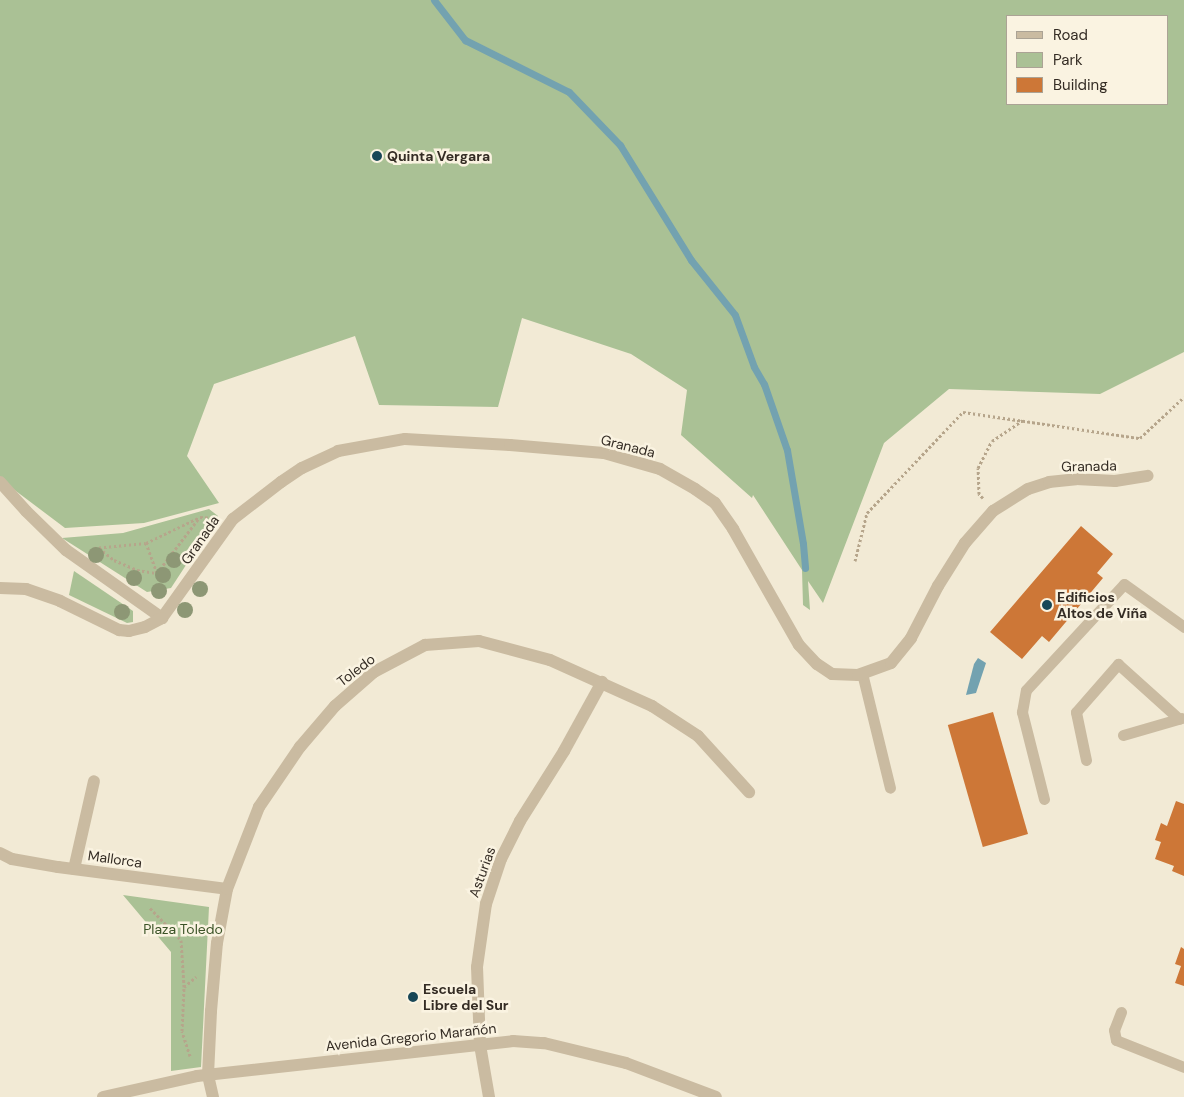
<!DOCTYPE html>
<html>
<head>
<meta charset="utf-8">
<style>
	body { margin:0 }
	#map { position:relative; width:1184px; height:1097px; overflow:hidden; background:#f2ead5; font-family:"DM Sans",sans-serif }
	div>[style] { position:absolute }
	.green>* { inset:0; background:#aac195 }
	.water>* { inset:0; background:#73a2b0 }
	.stream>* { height:7px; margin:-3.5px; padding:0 3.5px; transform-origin:3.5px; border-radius:3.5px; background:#73a2b0 }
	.building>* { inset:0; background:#cd7737; transform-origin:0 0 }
	.path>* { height:3px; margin-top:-1.5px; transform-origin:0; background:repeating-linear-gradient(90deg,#b6a58b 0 2.5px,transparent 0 5px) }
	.service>* { height:11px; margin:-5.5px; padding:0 5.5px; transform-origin:5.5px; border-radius:5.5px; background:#cabba1 }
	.minor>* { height:12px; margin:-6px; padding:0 6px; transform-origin:6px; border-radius:6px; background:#cabba1 }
	.tertiary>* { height:12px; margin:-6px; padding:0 6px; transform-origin:6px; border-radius:6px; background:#cabba1 }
	.trees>* { width:16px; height:16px; margin:-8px; border-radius:50%; background:#8d9775 }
	.dots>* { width:14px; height:14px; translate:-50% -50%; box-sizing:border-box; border:2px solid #faf3e1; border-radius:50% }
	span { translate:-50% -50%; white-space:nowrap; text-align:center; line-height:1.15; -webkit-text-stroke:5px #faf3e1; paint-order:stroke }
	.poi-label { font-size:14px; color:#342c24; font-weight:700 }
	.left { translate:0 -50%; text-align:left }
	.street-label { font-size:14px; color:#342c24 }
	.park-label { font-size:14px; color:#3b5327 }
	.legend { position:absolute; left:1006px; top:15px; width:162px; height:90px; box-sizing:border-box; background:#faf3e1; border:1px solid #aba395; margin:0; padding:6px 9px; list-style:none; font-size:15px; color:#342c24 }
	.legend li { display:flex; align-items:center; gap:10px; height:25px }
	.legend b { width:25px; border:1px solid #aba395 }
</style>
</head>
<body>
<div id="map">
	<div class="green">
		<i style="clip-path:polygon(evenodd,0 0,1184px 0,1184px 352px,1100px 394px,949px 389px,884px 443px,823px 603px,808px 581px,810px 610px,803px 605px,802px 570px,753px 495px,752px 498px,681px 435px,687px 390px,631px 354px,522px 318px,498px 407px,379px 405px,355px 336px,214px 384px,187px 456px,219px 503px,144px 523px,65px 528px,0 479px,0 0,1008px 16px,1168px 16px,1168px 104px,1008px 104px,1008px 16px)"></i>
		<i style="clip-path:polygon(209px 509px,218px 516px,171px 588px,147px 592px,62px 538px,123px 533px)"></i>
		<i style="clip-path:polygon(74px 571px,133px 611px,133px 622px,127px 623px,69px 595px)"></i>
		<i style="clip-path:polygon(123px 895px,209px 907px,201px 1067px,171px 1071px,171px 952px)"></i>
	</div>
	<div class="water">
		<i style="clip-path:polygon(978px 658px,986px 663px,976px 693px,966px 695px,974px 664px)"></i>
	</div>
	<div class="stream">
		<i style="left:434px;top:0;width:51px;rotate:52.2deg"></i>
		<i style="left:465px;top:40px;width:116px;rotate:26.6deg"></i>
		<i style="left:569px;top:92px;width:74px;rotate:46.1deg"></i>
		<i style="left:620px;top:145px;width:135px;rotate:58.3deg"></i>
		<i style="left:691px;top:260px;width:70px;rotate:51.3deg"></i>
		<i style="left:735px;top:315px;width:55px;rotate:69.9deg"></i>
		<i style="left:754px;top:367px;width:20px;rotate:60deg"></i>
		<i style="left:764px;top:384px;width:70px;rotate:70.8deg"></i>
		<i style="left:787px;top:450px;width:95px;rotate:80.3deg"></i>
		<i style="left:803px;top:544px;width:24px;rotate:85deg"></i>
	</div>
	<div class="building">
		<i style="clip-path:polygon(1081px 526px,1113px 554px,1097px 573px,1103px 578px,1049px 642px,1042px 636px,1022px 659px,990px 632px)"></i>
		<i style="left:993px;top:712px;width:127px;height:47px;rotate:74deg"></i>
		<i style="clip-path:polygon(1176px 801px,1184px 804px,1184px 876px,1172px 871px,1174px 866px,1155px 859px,1161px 842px,1155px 840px,1161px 823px,1167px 826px)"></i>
		<i style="clip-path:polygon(1181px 947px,1184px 949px,1184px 986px,1175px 983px,1181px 966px,1175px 964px)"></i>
	</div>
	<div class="path">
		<i style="left:983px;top:498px;width:6px;rotate:-135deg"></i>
		<i style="left:979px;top:494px;width:26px;rotate:-92deg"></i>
		<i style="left:978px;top:468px;width:30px;rotate:-63deg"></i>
		<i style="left:992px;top:441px;width:37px;rotate:-34deg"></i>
		<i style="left:94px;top:548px;width:52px;rotate:-5.5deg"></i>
		<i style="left:146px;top:543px;width:60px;rotate:-25.7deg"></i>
		<i style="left:200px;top:517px;width:14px;rotate:4deg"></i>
		<i style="left:99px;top:548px;width:19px;rotate:39deg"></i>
		<i style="left:114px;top:560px;width:25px;rotate:23deg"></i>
		<i style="left:137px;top:570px;width:20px;rotate:9deg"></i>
		<i style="left:157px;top:573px;width:32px;rotate:-110deg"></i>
		<i style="left:855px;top:561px;width:49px;rotate:-76deg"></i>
		<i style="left:867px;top:513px;width:139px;rotate:-46.5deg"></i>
		<i style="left:963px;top:412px;width:179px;rotate:8.4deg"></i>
		<i style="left:1140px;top:438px;width:60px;rotate:-43deg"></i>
		<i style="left:157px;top:573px;width:69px;rotate:-52.6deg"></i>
		<i style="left:150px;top:908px;width:45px;rotate:45.9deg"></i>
		<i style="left:181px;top:940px;width:47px;rotate:86.3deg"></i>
		<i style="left:190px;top:1056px;width:26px;rotate:-108deg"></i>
		<i style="left:182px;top:1031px;width:44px;rotate:-87.4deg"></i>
		<i style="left:184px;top:987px;width:16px;rotate:-40deg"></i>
	</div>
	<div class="service">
		<i style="left:862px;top:673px;width:118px;rotate:76.3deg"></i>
		<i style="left:1123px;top:735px;width:61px;rotate:-16.1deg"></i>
		<i style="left:1086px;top:760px;width:49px;rotate:-101.8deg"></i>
		<i style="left:1076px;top:712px;width:64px;rotate:-48.8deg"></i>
		<i style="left:1118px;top:664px;width:82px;rotate:42deg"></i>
		<i style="left:1044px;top:799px;width:90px;rotate:-104.2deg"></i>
		<i style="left:1022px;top:712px;width:22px;rotate:-80deg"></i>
		<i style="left:1026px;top:690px;width:144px;rotate:-47.2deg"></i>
		<i style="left:1124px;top:584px;width:74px;rotate:35.6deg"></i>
		<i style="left:1121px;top:1012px;width:19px;rotate:111deg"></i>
		<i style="left:1114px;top:1030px;width:10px;rotate:79deg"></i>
		<i style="left:1116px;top:1040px;width:73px;rotate:21.7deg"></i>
	</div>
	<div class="minor">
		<i style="left:0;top:482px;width:39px;rotate:48deg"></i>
		<i style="left:26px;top:511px;width:56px;rotate:44.3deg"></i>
		<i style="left:66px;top:550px;width:118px;rotate:35.3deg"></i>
		<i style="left:162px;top:618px;width:122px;rotate:-54.4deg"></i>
		<i style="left:233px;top:519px;width:61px;rotate:-37.6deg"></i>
		<i style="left:281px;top:482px;width:25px;rotate:-34deg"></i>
		<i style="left:302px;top:468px;width:40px;rotate:-25deg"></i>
		<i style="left:338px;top:451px;width:68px;rotate:-10.2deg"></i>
		<i style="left:405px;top:439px;width:105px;rotate:3.3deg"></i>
		<i style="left:510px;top:445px;width:94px;rotate:4.9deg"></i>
		<i style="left:604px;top:453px;width:58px;rotate:15.9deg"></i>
		<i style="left:660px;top:469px;width:40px;rotate:29.7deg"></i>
		<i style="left:695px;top:489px;width:24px;rotate:35deg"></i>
		<i style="left:715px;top:503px;width:32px;rotate:55deg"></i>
		<i style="left:733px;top:529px;width:133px;rotate:60.4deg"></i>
		<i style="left:799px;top:645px;width:26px;rotate:47deg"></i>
		<i style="left:817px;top:664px;width:18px;rotate:34deg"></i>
		<i style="left:832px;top:674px;width:26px;rotate:2deg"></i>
		<i style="left:858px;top:675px;width:35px;rotate:-20deg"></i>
		<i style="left:891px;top:663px;width:32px;rotate:-51deg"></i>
		<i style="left:911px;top:638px;width:59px;rotate:-62.6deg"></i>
		<i style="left:938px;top:586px;width:51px;rotate:-57.9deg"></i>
		<i style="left:965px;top:543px;width:43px;rotate:-48.8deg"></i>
		<i style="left:993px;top:511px;width:41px;rotate:-32.2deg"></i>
		<i style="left:1028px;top:489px;width:22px;rotate:-18deg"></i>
		<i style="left:1049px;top:482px;width:27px;rotate:-6deg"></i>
		<i style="left:1076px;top:479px;width:39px;rotate:3deg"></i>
		<i style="left:1115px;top:481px;width:33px;rotate:-9deg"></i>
		<i style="left:0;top:588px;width:26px;rotate:2deg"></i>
		<i style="left:26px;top:589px;width:36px;rotate:19deg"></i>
		<i style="left:60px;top:601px;width:66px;rotate:26.2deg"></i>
		<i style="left:119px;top:630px;width:10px;rotate:6deg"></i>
		<i style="left:129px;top:631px;width:16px;rotate:-14deg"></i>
		<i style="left:145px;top:627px;width:19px;rotate:-28deg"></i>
		<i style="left:0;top:853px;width:13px;rotate:27deg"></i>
		<i style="left:12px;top:859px;width:47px;rotate:9.9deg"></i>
		<i style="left:58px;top:867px;width:170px;rotate:7.4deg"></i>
		<i style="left:74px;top:869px;width:90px;rotate:-77.2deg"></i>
		<i style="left:213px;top:1097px;width:23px;rotate:-103deg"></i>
		<i style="left:208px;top:1075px;width:64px;rotate:-87.3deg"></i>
		<i style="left:211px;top:1011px;width:68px;rotate:-85deg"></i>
		<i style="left:217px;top:943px;width:55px;rotate:-79.5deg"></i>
		<i style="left:227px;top:889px;width:88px;rotate:-68.7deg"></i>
		<i style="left:259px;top:807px;width:73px;rotate:-55.7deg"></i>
		<i style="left:300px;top:747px;width:54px;rotate:-49.5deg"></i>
		<i style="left:335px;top:706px;width:52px;rotate:-41.1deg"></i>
		<i style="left:374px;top:672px;width:58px;rotate:-27.9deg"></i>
		<i style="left:425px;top:645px;width:54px;rotate:-4.2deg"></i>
		<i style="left:479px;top:641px;width:73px;rotate:15deg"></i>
		<i style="left:550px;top:660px;width:112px;rotate:24.3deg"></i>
		<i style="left:652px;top:706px;width:55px;rotate:33.1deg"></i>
		<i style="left:698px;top:736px;width:76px;rotate:47.7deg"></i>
		<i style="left:489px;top:1097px;width:53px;rotate:-99.8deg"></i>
		<i style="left:480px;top:1045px;width:78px;rotate:-92.2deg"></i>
		<i style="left:477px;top:967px;width:64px;rotate:-81.9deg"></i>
		<i style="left:486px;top:904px;width:47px;rotate:-71.6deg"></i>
		<i style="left:501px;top:859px;width:42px;rotate:-63.4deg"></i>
		<i style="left:520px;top:821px;width:83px;rotate:-57.8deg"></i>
		<i style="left:564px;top:751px;width:79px;rotate:-61.2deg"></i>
	</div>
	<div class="tertiary">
		<i style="left:103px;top:1097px;width:96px;rotate:-12.6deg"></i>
		<i style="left:197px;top:1076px;width:318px;rotate:-6.3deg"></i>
		<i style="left:513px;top:1041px;width:31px;rotate:4deg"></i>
		<i style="left:544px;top:1043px;width:84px;rotate:13.7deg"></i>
		<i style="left:626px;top:1063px;width:96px;rotate:20.7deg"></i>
	</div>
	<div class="trees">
		<i style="left:96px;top:555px"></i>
		<i style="left:174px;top:560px"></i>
		<i style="left:163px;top:575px"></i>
		<i style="left:134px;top:578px"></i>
		<i style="left:200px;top:589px"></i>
		<i style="left:159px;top:591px"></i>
		<i style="left:185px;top:610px"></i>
		<i style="left:122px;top:612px"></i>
	</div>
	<div class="dots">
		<i style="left:377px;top:156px;background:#184757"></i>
		<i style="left:1047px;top:605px;background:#184757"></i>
		<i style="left:413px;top:997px;background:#184757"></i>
	</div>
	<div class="poi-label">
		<span class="left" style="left:387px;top:156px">Quinta Vergara</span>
		<span class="left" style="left:1057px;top:605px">Edificios<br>Altos de Viña</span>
		<span class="left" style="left:423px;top:997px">Escuela<br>Libre del Sur</span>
	</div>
	<div class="street-label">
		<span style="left:628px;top:446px;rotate:14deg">Granada</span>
		<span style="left:1089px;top:466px;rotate:-1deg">Granada</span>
		<span style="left:200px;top:540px;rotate:-55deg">Granada</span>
		<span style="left:356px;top:670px;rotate:-37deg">Toledo</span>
		<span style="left:115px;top:859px;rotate:8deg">Mallorca</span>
		<span style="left:482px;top:872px;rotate:-70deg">Asturias</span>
		<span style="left:411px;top:1037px;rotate:-6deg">Avenida Gregorio Marañón</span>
	</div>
	<div class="park-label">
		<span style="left:183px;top:929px">Plaza Toledo</span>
	</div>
	<ul class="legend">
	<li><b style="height:6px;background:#cabba1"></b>Road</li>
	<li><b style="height:14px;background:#aac195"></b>Park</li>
	<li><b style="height:14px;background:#cd7737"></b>Building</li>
	</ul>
</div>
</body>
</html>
